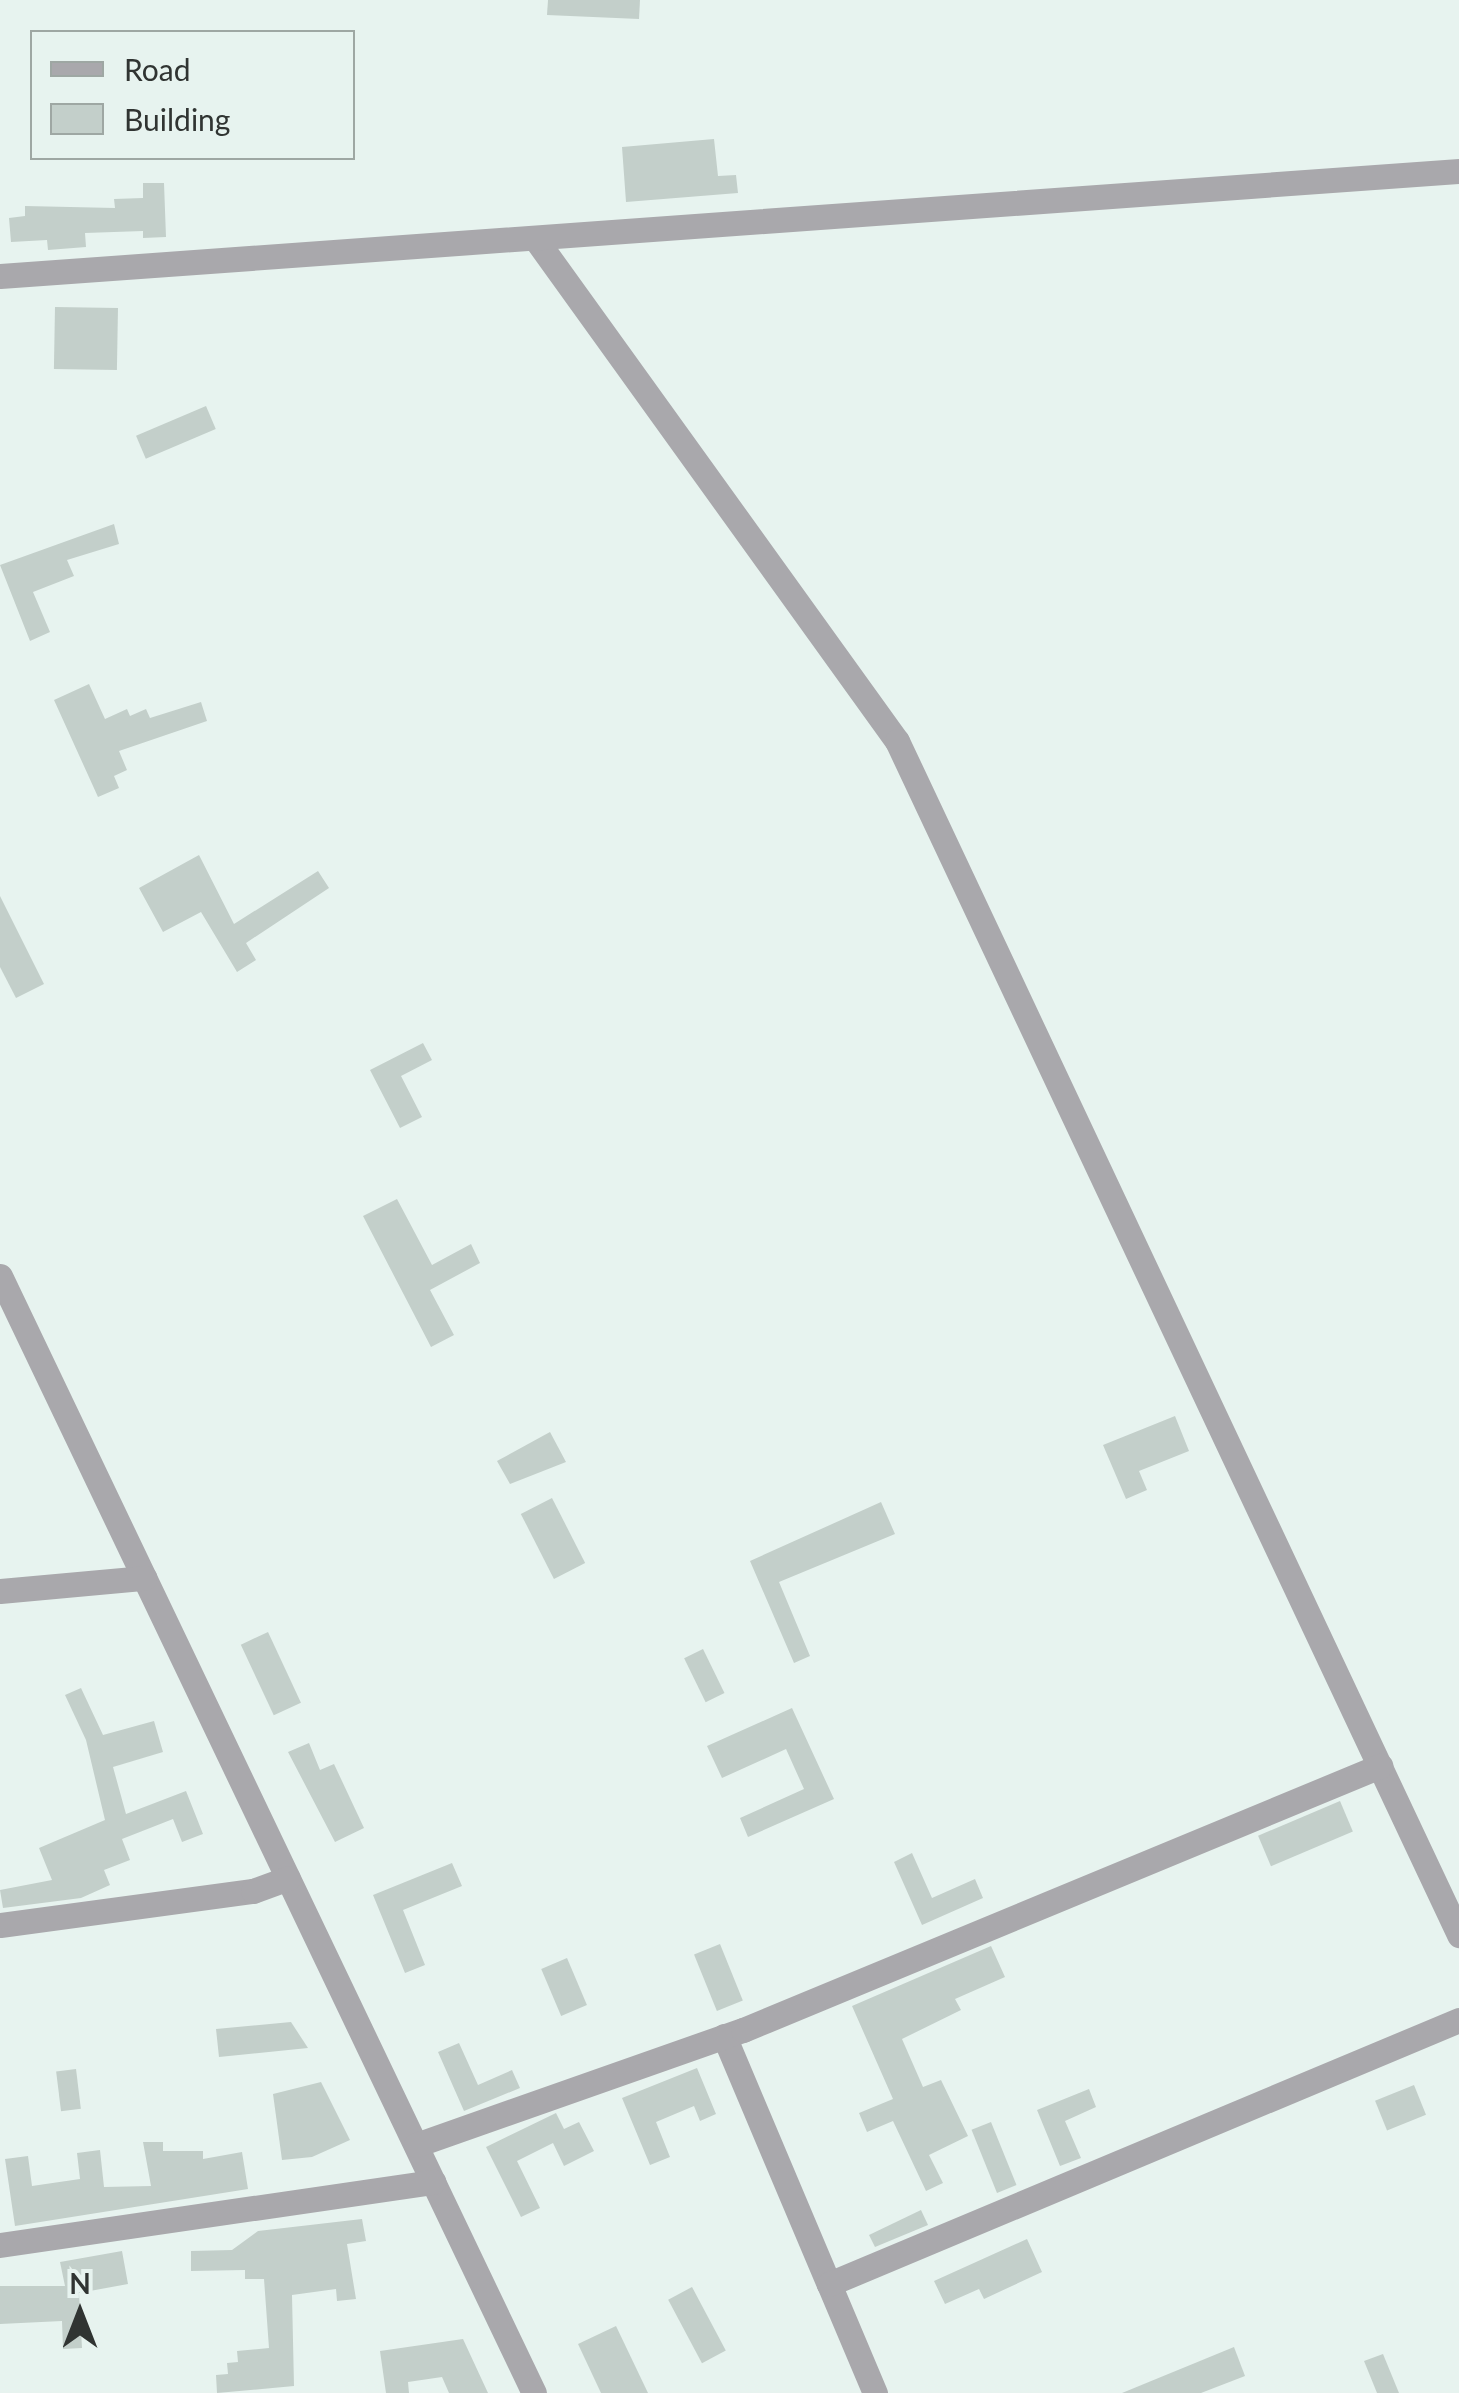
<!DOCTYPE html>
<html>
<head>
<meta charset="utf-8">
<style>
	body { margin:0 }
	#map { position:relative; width:1459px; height:2393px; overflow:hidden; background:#e7f3ef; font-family:Lato,sans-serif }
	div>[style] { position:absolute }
	.building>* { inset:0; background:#c3cfca; transform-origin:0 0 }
	.minor>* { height:25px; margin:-12.5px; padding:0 12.5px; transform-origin:12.5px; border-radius:12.5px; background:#a9a8ac }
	span { translate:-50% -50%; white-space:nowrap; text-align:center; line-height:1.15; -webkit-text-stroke:8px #e7f3ef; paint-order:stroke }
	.legend { position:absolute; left:30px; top:30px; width:325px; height:130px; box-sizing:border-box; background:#e7f3ef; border:2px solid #9ea7a3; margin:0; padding:12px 18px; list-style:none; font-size:30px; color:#303432 }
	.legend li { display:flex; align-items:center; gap:20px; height:50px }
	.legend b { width:50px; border:2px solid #9ea7a3 }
	.north { position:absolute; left:30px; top:2263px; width:100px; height:100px; -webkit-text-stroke:8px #e7f3ef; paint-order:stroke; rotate:0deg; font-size:28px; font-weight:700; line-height:40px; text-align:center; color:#303432 }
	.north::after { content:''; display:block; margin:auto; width:35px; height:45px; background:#303432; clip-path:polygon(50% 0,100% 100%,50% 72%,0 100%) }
</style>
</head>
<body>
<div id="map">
	<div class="building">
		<i style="clip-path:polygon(548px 0,640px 0,639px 19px,547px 15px)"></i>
		<i style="clip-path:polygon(714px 139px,718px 176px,736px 175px,738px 193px,626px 202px,622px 147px)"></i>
		<i style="clip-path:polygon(143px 183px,164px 183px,166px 237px,143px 238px,143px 231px,85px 233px,86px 247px,48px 250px,47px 240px,11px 242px,9px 218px,25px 216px,25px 206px,115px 208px,114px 199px,143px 198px)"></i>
		<i style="left:55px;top:307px;width:63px;height:62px;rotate:1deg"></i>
		<i style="left:206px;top:406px;width:25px;height:76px;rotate:67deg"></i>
		<i style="clip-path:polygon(114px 524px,119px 544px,67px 560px,74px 576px,33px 592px,50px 632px,30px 641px,0 565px)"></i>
		<i style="clip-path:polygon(89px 684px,105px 719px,127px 709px,130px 716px,146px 709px,150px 718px,201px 702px,207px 721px,119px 751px,127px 770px,114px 776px,119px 788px,98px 797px,54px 700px)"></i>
		<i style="clip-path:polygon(199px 855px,234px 924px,318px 871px,329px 888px,246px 943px,256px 960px,237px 972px,201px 912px,163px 932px,139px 888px)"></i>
		<i style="clip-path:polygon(0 896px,44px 984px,16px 998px,0 967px)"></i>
		<i style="clip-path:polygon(423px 1043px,432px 1060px,401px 1076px,422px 1117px,400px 1128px,370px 1070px)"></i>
		<i style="clip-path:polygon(397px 1199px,432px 1265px,471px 1244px,480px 1263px,430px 1290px,454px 1335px,431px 1347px,363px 1216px)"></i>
		<i style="clip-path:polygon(1175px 1416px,1189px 1451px,1139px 1471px,1147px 1490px,1126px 1499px,1103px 1445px)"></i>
		<i style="clip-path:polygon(550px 1432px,566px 1462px,510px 1484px,497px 1461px)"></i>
		<i style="left:552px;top:1498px;width:73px;height:35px;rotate:63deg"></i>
		<i style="clip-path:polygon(881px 1502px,895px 1534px,779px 1582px,810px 1656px,794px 1663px,750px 1561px)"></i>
		<i style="left:268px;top:1632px;width:78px;height:30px;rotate:65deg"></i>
		<i style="left:703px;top:1649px;width:49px;height:21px;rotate:64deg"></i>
		<i style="clip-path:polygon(81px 1688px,103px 1735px,154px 1721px,163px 1752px,113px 1767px,126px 1814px,186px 1791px,203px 1834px,182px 1842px,173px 1819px,122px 1839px,130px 1860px,104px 1870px,110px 1885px,81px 1898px,3px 1908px,0 1890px,52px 1880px,39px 1848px,105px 1820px,86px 1740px,65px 1695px)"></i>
		<i style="clip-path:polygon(792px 1708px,834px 1799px,748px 1837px,740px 1818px,804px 1789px,786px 1749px,722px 1778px,707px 1746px)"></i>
		<i style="clip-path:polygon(309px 1743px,320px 1770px,334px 1764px,364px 1828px,335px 1842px,288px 1752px)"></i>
		<i style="left:1340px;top:1801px;width:33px;height:89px;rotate:67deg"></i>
		<i style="clip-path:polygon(912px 1853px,932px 1898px,975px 1879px,983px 1898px,922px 1925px,894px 1862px)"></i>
		<i style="clip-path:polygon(452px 1863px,462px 1886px,403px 1910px,425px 1965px,405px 1973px,373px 1895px)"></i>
		<i style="left:720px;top:1944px;width:61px;height:28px;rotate:68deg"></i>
		<i style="clip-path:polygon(991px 1946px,1005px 1977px,955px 1999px,961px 2010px,902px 2039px,923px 2087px,941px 2080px,968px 2136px,929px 2155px,943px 2183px,926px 2191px,893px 2121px,867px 2132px,859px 2113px,893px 2099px,852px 2006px)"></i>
		<i style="left:567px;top:1958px;width:51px;height:28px;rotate:67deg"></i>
		<i style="clip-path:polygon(291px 2022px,308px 2048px,219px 2057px,216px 2029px)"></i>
		<i style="clip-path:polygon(459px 2043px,478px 2085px,512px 2070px,520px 2088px,464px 2111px,438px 2052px)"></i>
		<i style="clip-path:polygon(697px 2068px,716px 2114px,700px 2121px,694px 2106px,656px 2122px,670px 2157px,650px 2165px,622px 2098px)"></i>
		<i style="left:76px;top:2069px;width:40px;height:20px;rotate:83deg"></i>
		<i style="clip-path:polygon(321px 2082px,350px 2140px,312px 2157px,282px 2160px,273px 2094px)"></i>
		<i style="left:1414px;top:2085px;width:32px;height:42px;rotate:68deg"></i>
		<i style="clip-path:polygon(1089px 2089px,1096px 2107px,1065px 2121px,1081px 2158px,1060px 2166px,1037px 2110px)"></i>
		<i style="clip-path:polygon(556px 2113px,564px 2129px,579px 2122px,594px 2151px,564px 2166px,553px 2143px,517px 2161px,540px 2208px,521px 2217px,486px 2147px)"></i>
		<i style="left:991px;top:2122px;width:68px;height:21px;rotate:68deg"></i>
		<i style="clip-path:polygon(143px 2142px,163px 2142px,163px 2151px,203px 2151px,203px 2159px,242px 2152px,248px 2189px,15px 2226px,5px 2159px,28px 2156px,32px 2186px,80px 2179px,77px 2153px,100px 2150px,104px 2187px,151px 2186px)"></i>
		<i style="clip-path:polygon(921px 2210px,928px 2225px,875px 2247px,869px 2235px)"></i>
		<i style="clip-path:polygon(362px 2219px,366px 2241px,347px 2244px,356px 2299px,337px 2301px,336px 2289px,292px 2295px,294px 2386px,217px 2393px,216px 2375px,228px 2374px,227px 2363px,238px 2362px,237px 2351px,269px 2348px,264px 2279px,245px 2279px,245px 2270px,191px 2271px,191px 2251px,232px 2250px,258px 2231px)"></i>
		<i style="clip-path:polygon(1027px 2239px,1042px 2272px,984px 2299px,979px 2289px,945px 2304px,934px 2281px)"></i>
		<i style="clip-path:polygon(122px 2251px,128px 2284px,79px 2293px,82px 2348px,63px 2349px,62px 2321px,0 2324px,0 2286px,65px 2286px,60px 2262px)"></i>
		<i style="left:692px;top:2287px;width:72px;height:27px;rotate:62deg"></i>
		<i style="clip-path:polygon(616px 2326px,648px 2393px,601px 2393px,578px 2344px)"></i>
		<i style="clip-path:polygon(463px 2339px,488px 2393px,449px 2393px,442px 2377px,408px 2382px,409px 2393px,386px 2393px,380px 2351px)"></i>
		<i style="clip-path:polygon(1234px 2347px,1245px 2376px,1201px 2393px,1122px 2393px)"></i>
		<i style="clip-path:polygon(1383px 2354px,1399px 2393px,1377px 2393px,1364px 2361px)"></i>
	</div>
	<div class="minor">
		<i style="left:537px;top:241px;width:616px;rotate:54.25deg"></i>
		<i style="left:897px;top:741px;width:1320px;rotate:64.79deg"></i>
		<i style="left:0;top:276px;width:1463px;rotate:-4.12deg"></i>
		<i style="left:0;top:1276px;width:1238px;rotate:64.45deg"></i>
		<i style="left:0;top:1591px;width:145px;rotate:-5.2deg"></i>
		<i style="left:0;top:1925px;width:255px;rotate:-7.7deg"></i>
		<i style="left:253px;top:1891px;width:37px;rotate:-20deg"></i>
		<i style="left:724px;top:2036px;width:269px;rotate:67.1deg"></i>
		<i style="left:416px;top:2145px;width:347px;rotate:-19.4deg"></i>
		<i style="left:743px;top:2030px;width:690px;rotate:-22.51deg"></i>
		<i style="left:0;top:2245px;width:438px;rotate:-8.3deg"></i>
		<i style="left:875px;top:2393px;width:118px;rotate:-112.9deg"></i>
		<i style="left:829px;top:2284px;width:683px;rotate:-22.74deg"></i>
	</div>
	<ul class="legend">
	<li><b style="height:12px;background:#a9a8ac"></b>Road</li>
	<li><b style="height:28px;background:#c3cfca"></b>Building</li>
	</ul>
	<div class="north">N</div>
</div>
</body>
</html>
